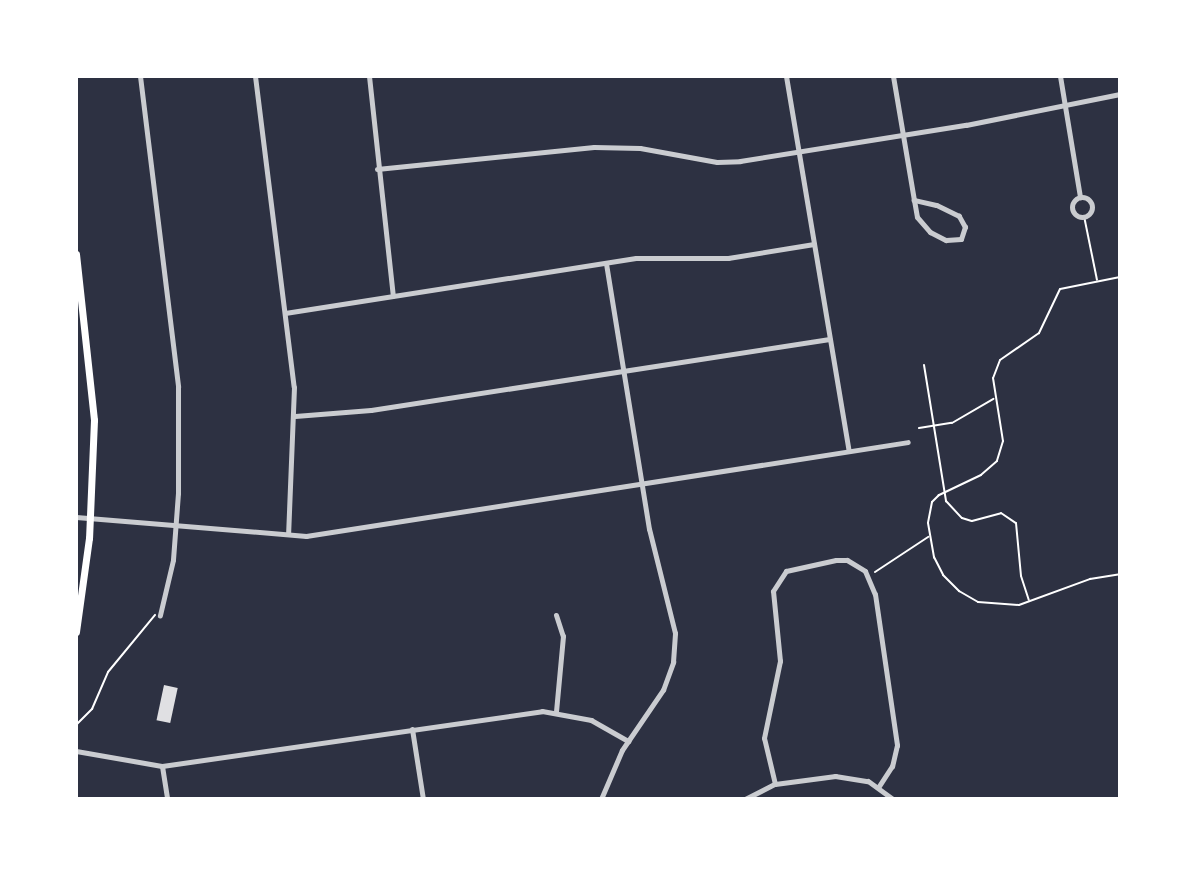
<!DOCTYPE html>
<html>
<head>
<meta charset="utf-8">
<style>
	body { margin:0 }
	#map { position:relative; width:1196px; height:875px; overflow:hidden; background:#2d3142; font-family:"Golos Text",sans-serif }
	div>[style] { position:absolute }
	.building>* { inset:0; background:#e0e0e3; transform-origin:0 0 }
	.path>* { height:2px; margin:-1px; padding:0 1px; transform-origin:1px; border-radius:1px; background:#fff }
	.minor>* { height:5px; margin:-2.5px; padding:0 2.5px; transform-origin:2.5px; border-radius:2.5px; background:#caccd0 }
	.minor>.ring { margin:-2.5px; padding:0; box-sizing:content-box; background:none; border:5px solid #caccd0; border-radius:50% }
	.primary>* { height:7px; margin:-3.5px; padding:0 3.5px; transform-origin:3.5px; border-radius:3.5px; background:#fff }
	span { translate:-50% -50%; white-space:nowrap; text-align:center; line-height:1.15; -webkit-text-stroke:7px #fff; paint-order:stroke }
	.frame { position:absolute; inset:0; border:78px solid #fff; pointer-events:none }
</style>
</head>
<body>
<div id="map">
	<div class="building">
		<i style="left:164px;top:685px;width:14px;height:36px;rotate:12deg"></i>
	</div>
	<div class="path">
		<i style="left:1084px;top:216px;width:65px;rotate:78.5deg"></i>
		<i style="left:1120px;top:277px;width:61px;rotate:168.7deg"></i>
		<i style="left:1060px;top:289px;width:49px;rotate:115.5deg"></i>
		<i style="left:1039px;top:333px;width:47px;rotate:145.3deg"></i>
		<i style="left:1000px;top:360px;width:19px;rotate:111deg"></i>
		<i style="left:993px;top:378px;width:64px;rotate:81deg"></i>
		<i style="left:1003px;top:441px;width:21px;rotate:107deg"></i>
		<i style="left:997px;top:461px;width:21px;rotate:139deg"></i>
		<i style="left:981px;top:475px;width:47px;rotate:154.5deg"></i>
		<i style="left:939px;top:495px;width:10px;rotate:135deg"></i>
		<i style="left:932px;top:502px;width:21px;rotate:101deg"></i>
		<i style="left:928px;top:523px;width:35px;rotate:80deg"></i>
		<i style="left:934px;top:557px;width:20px;rotate:63deg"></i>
		<i style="left:943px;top:575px;width:23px;rotate:45deg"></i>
		<i style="left:959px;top:591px;width:22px;rotate:30deg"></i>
		<i style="left:978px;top:602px;width:41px;rotate:4.2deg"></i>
		<i style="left:1019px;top:605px;width:76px;rotate:-20.1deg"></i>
		<i style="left:1090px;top:579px;width:30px;rotate:-9deg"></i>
		<i style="left:924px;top:365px;width:138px;rotate:80.8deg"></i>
		<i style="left:946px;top:501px;width:23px;rotate:47deg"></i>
		<i style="left:962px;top:518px;width:10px;rotate:17deg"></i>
		<i style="left:972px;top:521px;width:30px;rotate:-15deg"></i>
		<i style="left:1001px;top:513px;width:18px;rotate:34deg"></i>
		<i style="left:1016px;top:523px;width:53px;rotate:84.6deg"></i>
		<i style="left:1021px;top:576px;width:25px;rotate:72deg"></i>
		<i style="left:919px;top:428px;width:33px;rotate:-9deg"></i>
		<i style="left:952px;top:423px;width:48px;rotate:-30.3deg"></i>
		<i style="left:875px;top:572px;width:64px;rotate:-33.4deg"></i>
		<i style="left:76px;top:725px;width:23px;rotate:-45deg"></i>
		<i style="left:92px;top:709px;width:40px;rotate:-66.6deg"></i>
		<i style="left:108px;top:672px;width:74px;rotate:-50.5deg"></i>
	</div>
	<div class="minor">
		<i style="left:140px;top:76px;width:313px;rotate:83deg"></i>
		<i style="left:178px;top:387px;width:106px;rotate:90deg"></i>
		<i style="left:178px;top:493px;width:67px;rotate:94.3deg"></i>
		<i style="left:173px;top:560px;width:57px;rotate:103.3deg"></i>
		<i style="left:255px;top:76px;width:313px;rotate:82.9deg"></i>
		<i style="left:294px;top:387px;width:147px;rotate:92.3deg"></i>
		<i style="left:369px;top:76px;width:221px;rotate:83.8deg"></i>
		<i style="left:786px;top:76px;width:380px;rotate:80.5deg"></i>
		<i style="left:893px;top:76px;width:126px;rotate:80.4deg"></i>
		<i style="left:914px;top:200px;width:17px;rotate:80deg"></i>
		<i style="left:917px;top:217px;width:20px;rotate:49deg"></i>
		<i style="left:930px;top:232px;width:18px;rotate:27deg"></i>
		<i style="left:946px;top:240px;width:15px;rotate:-4deg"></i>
		<i style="left:961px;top:239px;width:13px;rotate:-72deg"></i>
		<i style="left:965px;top:227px;width:13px;rotate:-119deg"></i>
		<i style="left:959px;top:216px;width:25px;rotate:-154deg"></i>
		<i style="left:936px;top:205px;width:23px;rotate:-167deg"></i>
		<i style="left:1060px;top:76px;width:123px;rotate:80.6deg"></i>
		<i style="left:377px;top:169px;width:218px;rotate:-5.8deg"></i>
		<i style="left:594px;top:147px;width:46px;rotate:1.2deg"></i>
		<i style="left:640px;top:148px;width:78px;rotate:10.3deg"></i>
		<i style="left:717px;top:162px;width:23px;rotate:-2deg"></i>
		<i style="left:740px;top:161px;width:229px;rotate:-9.1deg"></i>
		<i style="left:966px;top:125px;width:157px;rotate:-11.4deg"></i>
		<i class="ring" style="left:1072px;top:197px;width:15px;height:15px"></i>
		<i style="left:285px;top:313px;width:355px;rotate:-8.9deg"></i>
		<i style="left:636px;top:258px;width:92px"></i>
		<i style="left:728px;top:258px;width:87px;rotate:-9.2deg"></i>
		<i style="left:295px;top:416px;width:76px;rotate:-4.5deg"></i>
		<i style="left:371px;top:410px;width:464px;rotate:-8.8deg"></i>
		<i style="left:76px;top:517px;width:231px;rotate:4.7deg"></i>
		<i style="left:306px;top:536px;width:609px;rotate:-8.87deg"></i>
		<i style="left:556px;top:615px;width:22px;rotate:72deg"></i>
		<i style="left:563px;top:636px;width:75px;rotate:95.3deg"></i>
		<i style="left:412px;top:729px;width:71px;rotate:81.1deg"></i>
		<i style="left:76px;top:751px;width:87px;rotate:9.9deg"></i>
		<i style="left:162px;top:766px;width:384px;rotate:-8.2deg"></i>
		<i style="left:542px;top:711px;width:50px;rotate:10.4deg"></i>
		<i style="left:591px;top:720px;width:43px;rotate:29.6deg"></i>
		<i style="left:162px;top:766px;width:33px;rotate:81deg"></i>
		<i style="left:775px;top:784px;width:47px;rotate:-103.4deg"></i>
		<i style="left:764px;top:738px;width:79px;rotate:-78.3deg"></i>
		<i style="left:780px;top:661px;width:70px;rotate:-95.7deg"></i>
		<i style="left:773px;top:591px;width:24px;rotate:-57deg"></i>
		<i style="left:786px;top:571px;width:51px;rotate:-12.4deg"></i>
		<i style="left:836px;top:560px;width:11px"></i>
		<i style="left:847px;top:560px;width:21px;rotate:31deg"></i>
		<i style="left:865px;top:571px;width:25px;rotate:67deg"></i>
		<i style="left:875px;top:594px;width:153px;rotate:81.7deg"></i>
		<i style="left:897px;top:745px;width:22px;rotate:103deg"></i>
		<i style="left:892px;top:766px;width:24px;rotate:123deg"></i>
		<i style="left:601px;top:799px;width:53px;rotate:-66.8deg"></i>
		<i style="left:622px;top:750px;width:73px;rotate:-55.7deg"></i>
		<i style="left:663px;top:690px;width:30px;rotate:-70deg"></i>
		<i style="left:673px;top:662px;width:29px;rotate:-86deg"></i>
		<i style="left:675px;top:633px;width:107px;rotate:-104deg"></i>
		<i style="left:649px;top:529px;width:268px;rotate:-99.2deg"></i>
		<i style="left:745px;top:799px;width:34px;rotate:-27deg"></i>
		<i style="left:775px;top:784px;width:61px;rotate:-7.6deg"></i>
		<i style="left:835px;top:776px;width:33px;rotate:9deg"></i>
		<i style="left:868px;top:781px;width:31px;rotate:36deg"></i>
	</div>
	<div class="primary">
		<i style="left:76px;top:254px;width:167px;rotate:83.8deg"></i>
		<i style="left:94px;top:420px;width:118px;rotate:92.4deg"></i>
		<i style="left:89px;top:538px;width:95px;rotate:97.9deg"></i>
	</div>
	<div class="frame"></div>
</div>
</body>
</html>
